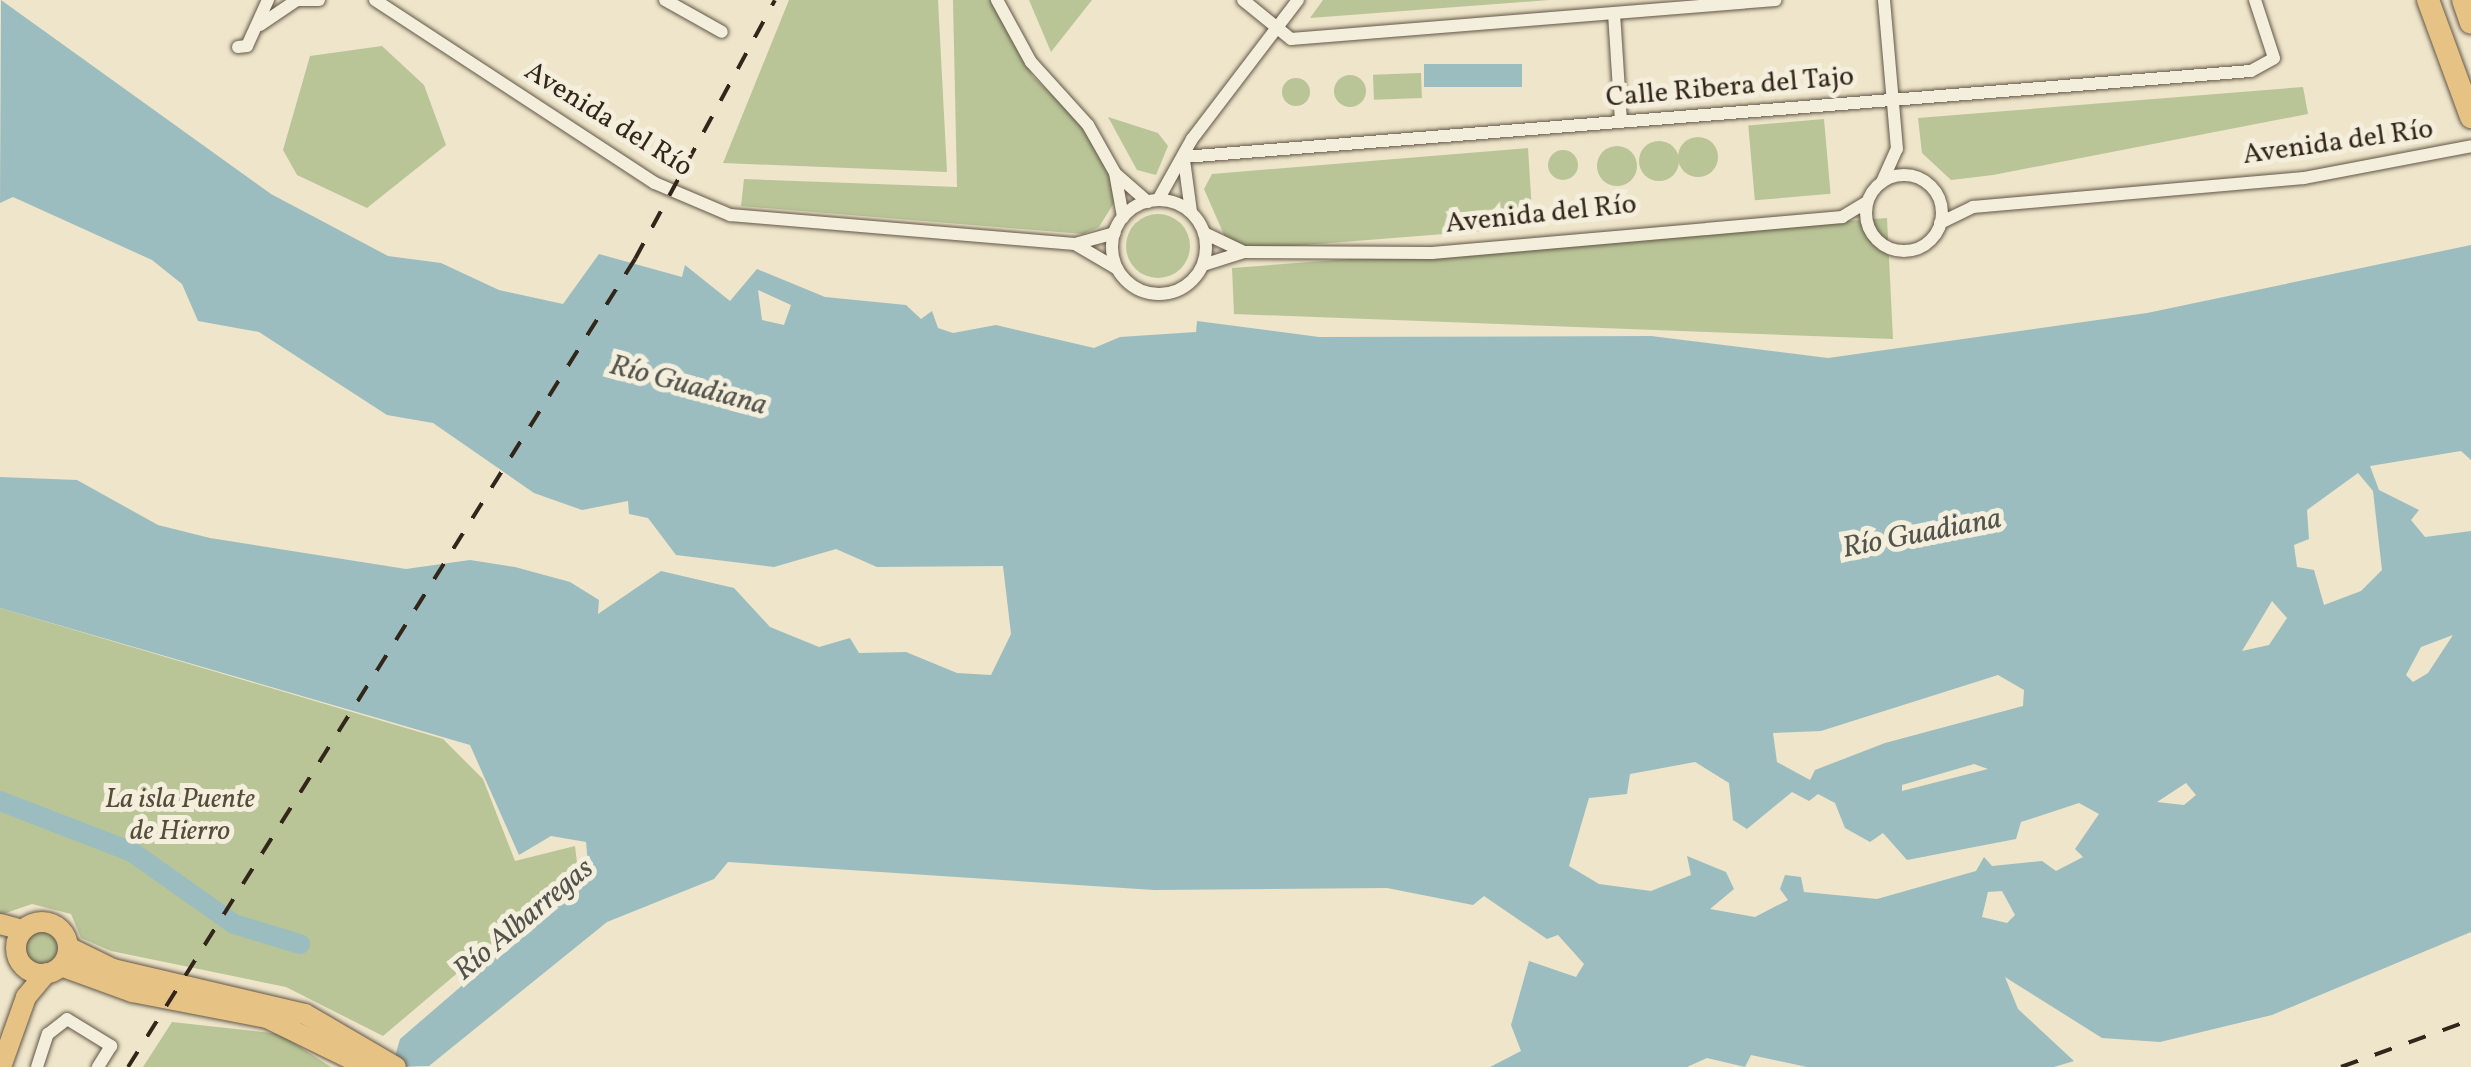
<!DOCTYPE html>
<html>
<head>
<meta charset="utf-8">
<style>
	body { margin:0 }
	#map { position:relative; width:2471px; height:1067px; overflow:hidden; background:#eee5ca; font-family:Vollkorn,serif }
	div>[style] { position:absolute }
	.green>* { inset:0; background:#b9c597; transform-origin:0 0 }
	.round { border-radius:50% }
	.water>* { inset:0; background:#9cbdbf; transform-origin:0 0 }
	.river>* { height:20px; margin:-10px; padding:0 10px; transform-origin:10px; border-radius:10px; background:#9cbdbf }
	.roads { filter:drop-shadow(0 0 2px #615646) drop-shadow(0 0 2px #615646) }
	.minor>* { height:12px; margin:-6px; padding:0 6px; transform-origin:6px; border-radius:6px; background:#f4eedd }
	.minor>.ring { margin:-6px; padding:0; box-sizing:content-box; background:none; border:12px solid #f4eedd; border-radius:50% }
	.primary>* { height:20px; margin:-10px; padding:0 10px; transform-origin:10px; border-radius:10px; background:#e7c285 }
	.primary>.ring { margin:-10px; padding:0; box-sizing:content-box; background:none; border:20px solid #e7c285; border-radius:50% }
	.motorway>* { height:22px; margin:-11px; padding:0 11px; transform-origin:11px; border-radius:11px; background:#e7c285 }
	.rail>* { height:4px; margin-top:-2px; transform-origin:0; background:repeating-linear-gradient(90deg,#32261a 0 18px,transparent 0 36px) }
	span { translate:-50% -50%; white-space:nowrap; text-align:center; line-height:1.15; -webkit-text-stroke:10px #f4eedd; paint-order:stroke }
	.street-label { font-size:28px; color:#32261a }
	.park-label { font-size:28px; color:#544e39; font-style:italic }
	.water-label { font-size:30px; color:#52534c; font-style:italic }
</style>
</head>
<body>
<div id="map">
	<div class="green">
		<i style="clip-path:polygon(789px 0,938px 0,947px 172px,723px 163px)"></i>
		<i style="clip-path:polygon(953px 0,990px 0,1033px 77px,1077px 119px,1115px 181px,1117px 198px,1099px 227px,1083px 234px,741px 206px,744px 179px,957px 187px)"></i>
		<i style="clip-path:polygon(1029px 0,1092px 0,1051px 52px)"></i>
		<i style="clip-path:polygon(1323px 0,1549px 0,1310px 18px)"></i>
		<i style="clip-path:polygon(382px 46px,424px 85px,446px 145px,367px 208px,297px 175px,283px 150px,310px 56px)"></i>
		<i style="left:1421px;top:73px;width:25px;height:48px;rotate:88deg"></i>
		<i class="round" style="left:1334px;top:75px;width:32px;height:32px"></i>
		<i class="round" style="left:1282px;top:78px;width:28px;height:28px"></i>
		<i style="clip-path:polygon(2303px 87px,2308px 114px,1993px 175px,1951px 180px,1922px 153px,1918px 118px)"></i>
		<i style="clip-path:polygon(1108px 117px,1158px 133px,1168px 146px,1156px 175px,1137px 170px)"></i>
		<i style="left:1824px;top:119px;width:75px;height:76px;rotate:85deg"></i>
		<i class="round" style="left:1678px;top:137px;width:40px;height:40px"></i>
		<i class="round" style="left:1639px;top:141px;width:40px;height:40px"></i>
		<i class="round" style="left:1597px;top:146px;width:40px;height:40px"></i>
		<i style="clip-path:polygon(1528px 148px,1533px 227px,1253px 249px,1225px 237px,1204px 189px,1212px 174px)"></i>
		<i class="round" style="left:1548px;top:150px;width:30px;height:30px"></i>
		<i class="round" style="left:1126px;top:214px;width:64px;height:64px"></i>
		<i style="clip-path:polygon(1887px 218px,1893px 339px,1234px 314px,1232px 268px)"></i>
		<i style="clip-path:polygon(0 608px,443px 739px,483px 779px,515px 861px,575px 846px,578px 871px,383px 1036px,286px 987px,111px 951px,81px 938px,71px 914px,32px 904px,0 915px)"></i>
		<i class="round" style="left:24px;top:931px;width:34px;height:34px"></i>
		<i style="clip-path:polygon(172px 1022px,280px 1034px,331px 1067px,143px 1067px)"></i>
	</div>
	<div class="water">
		<i style="clip-path:polygon(evenodd,1px 0,271px 194px,388px 256px,441px 263px,499px 290px,563px 304px,599px 254px,682px 277px,685px 265px,730px 301px,757px 269px,825px 297px,906px 305px,921px 319px,932px 311px,938px 328px,953px 333px,996px 325px,1094px 348px,1120px 337px,1196px 332px,1197px 321px,1319px 337px,1651px 336px,1828px 358px,2147px 313px,2471px 245px,2471px 460px,2461px 451px,2370px 466px,2379px 490px,2419px 510px,2411px 520px,2425px 537px,2471px 531px,2471px 932px,2272px 1015px,2160px 1042px,2102px 1038px,2005px 977px,2018px 1009px,2074px 1061px,2054px 1067px,1807px 1067px,1751px 1055px,1745px 1067px,1707px 1058px,1687px 1067px,1490px 1067px,1521px 1051px,1511px 1025px,1529px 961px,1576px 977px,1584px 964px,1558px 935px,1547px 939px,1484px 896px,1473px 905px,1387px 888px,1154px 890px,728px 862px,714px 879px,607px 922px,429px 1066px,392px 1067px,400px 1039px,589px 876px,586px 842px,551px 836px,519px 855px,470px 745px,0 608px,0 477px,77px 480px,158px 525px,210px 538px,406px 569px,470px 560px,515px 567px,570px 582px,599px 600px,598px 614px,661px 571px,734px 588px,770px 627px,819px 647px,850px 638px,859px 653px,906px 652px,957px 673px,991px 675px,1011px 634px,1003px 566px,877px 567px,836px 549px,774px 567px,676px 555px,648px 518px,629px 514px,628px 501px,582px 510px,534px 493px,433px 423px,387px 415px,259px 332px,198px 321px,182px 284px,152px 260px,13px 197px,0 203px,1px 0,758px 290px,791px 305px,784px 325px,762px 320px,758px 290px,1px 0,2358px 473px,2373px 491px,2382px 570px,2361px 591px,2324px 605px,2314px 570px,2297px 567px,2294px 545px,2309px 539px,2307px 510px,2358px 473px,1px 0,2272px 601px,2287px 618px,2269px 645px,2242px 651px,2272px 601px,1px 0,2453px 635px,2428px 673px,2413px 682px,2406px 675px,2421px 647px,2453px 635px,1px 0,1998px 675px,2024px 690px,2023px 706px,1885px 743px,1815px 770px,1810px 780px,1777px 762px,1773px 733px,1821px 731px,1998px 675px,1px 0,1695px 762px,1729px 783px,1733px 820px,1747px 829px,1792px 792px,1809px 801px,1818px 794px,1835px 803px,1845px 828px,1870px 842px,1883px 833px,1907px 860px,2016px 839px,2021px 822px,2079px 803px,2099px 814px,2075px 849px,2083px 857px,2056px 871px,2042px 861px,1992px 866px,1984px 857px,1976px 871px,1877px 899px,1804px 892px,1801px 877px,1785px 875px,1780px 889px,1788px 900px,1755px 917px,1710px 909px,1734px 889px,1726px 872px,1687px 856px,1691px 875px,1651px 891px,1599px 884px,1569px 866px,1589px 798px,1627px 794px,1630px 774px,1695px 762px,1px 0,1974px 764px,1988px 769px,1902px 791px,1902px 785px,1974px 764px,1px 0,2186px 783px,2196px 795px,2184px 805px,2157px 802px,2186px 783px,1px 0,2002px 891px,2015px 915px,2007px 923px,1982px 917px,1988px 892px,2002px 891px)"></i>
		<i style="left:1522px;top:64px;width:23px;height:98px;rotate:90deg"></i>
	</div>
	<div class="river">
		<i style="left:0;top:801px;width:142px;rotate:21.1deg"></i>
		<i style="left:132px;top:852px;width:125px;rotate:35.2deg"></i>
		<i style="left:234px;top:924px;width:69px;rotate:16.9deg"></i>
	</div>
	<div class="roads">
		<div class="minor">
			<i style="left:297px;top:0;width:22px"></i>
			<i style="left:375px;top:0;width:334px;rotate:33.2deg"></i>
			<i style="left:655px;top:183px;width:82px;rotate:23.1deg"></i>
			<i style="left:730px;top:215px;width:346px;rotate:4.8deg"></i>
			<i style="left:1075px;top:244px;width:41px;rotate:-15.4deg"></i>
			<i style="left:665px;top:0;width:65px;rotate:29.3deg"></i>
			<i style="left:997px;top:0;width:71px;rotate:61.3deg"></i>
			<i style="left:1031px;top:62px;width:85px;rotate:47.9deg"></i>
			<i style="left:1088px;top:125px;width:55px;rotate:60.6deg"></i>
			<i style="left:1115px;top:173px;width:45px;rotate:79.7deg"></i>
			<i style="left:1243px;top:0;width:62px;rotate:39.1deg"></i>
			<i style="left:1291px;top:39px;width:486px;rotate:-4.6deg"></i>
			<i style="left:1614px;top:13px;width:109px;rotate:86.3deg"></i>
			<i style="left:260px;top:25px;width:45px;rotate:-34deg"></i>
			<i style="left:238px;top:47px;width:9px;rotate:-6deg"></i>
			<i style="left:247px;top:46px;width:51px;rotate:-65.5deg"></i>
			<i style="left:1184px;top:157px;width:1070px;rotate:-4.61deg"></i>
			<i style="left:2251px;top:71px;width:26px;rotate:-29deg"></i>
			<i style="left:2274px;top:58px;width:61px;rotate:-108.1deg"></i>
			<i style="left:1184px;top:160px;width:52px;rotate:82.3deg"></i>
			<i style="left:1117px;top:175px;width:41px;rotate:41.1deg"></i>
			<i class="ring" style="left:1866px;top:175px;width:64px;height:64px"></i>
			<i style="left:1882px;top:182px;width:36px;rotate:-66deg"></i>
			<i style="left:1897px;top:149px;width:150px;rotate:-95deg"></i>
			<i style="left:1158px;top:200px;width:70px;rotate:-60.9deg"></i>
			<i style="left:1192px;top:139px;width:175px;rotate:-52.7deg"></i>
			<i class="ring" style="left:1112px;top:200px;width:82px;height:82px"></i>
			<i style="left:1940px;top:223px;width:37px;rotate:-26deg"></i>
			<i style="left:1973px;top:207px;width:332px;rotate:-5deg"></i>
			<i style="left:2304px;top:178px;width:170px;rotate:-10.8deg"></i>
			<i style="left:1204px;top:233px;width:44px;rotate:25.4deg"></i>
			<i style="left:1244px;top:252px;width:188px;rotate:0.3deg"></i>
			<i style="left:1432px;top:253px;width:412px;rotate:-5deg"></i>
			<i style="left:1842px;top:217px;width:29px;rotate:-31deg"></i>
			<i style="left:1075px;top:244px;width:48px;rotate:30.3deg"></i>
			<i style="left:1203px;top:265px;width:43px;rotate:-17.6deg"></i>
			<i style="left:37px;top:1067px;width:35px;rotate:-72deg"></i>
			<i style="left:48px;top:1034px;width:24px;rotate:-38deg"></i>
			<i style="left:67px;top:1019px;width:52px;rotate:31.5deg"></i>
			<i style="left:111px;top:1046px;width:25px;rotate:122deg"></i>
		</div>
		<div class="primary">
			<i class="ring" style="left:16px;top:922px;width:32px;height:32px"></i>
			<i style="left:0;top:924px;width:24px;rotate:15deg"></i>
			<i style="left:68px;top:947px;width:50px;rotate:26.1deg"></i>
			<i style="left:113px;top:969px;width:197px;rotate:13.2deg"></i>
			<i style="left:305px;top:1014px;width:105px;rotate:30.2deg"></i>
			<i style="left:61px;top:966px;width:76px;rotate:20.1deg"></i>
			<i style="left:132px;top:992px;width:137px;rotate:10.9deg"></i>
			<i style="left:267px;top:1018px;width:111px;rotate:26.1deg"></i>
			<i style="left:1px;top:1067px;width:74px;rotate:-70.3deg"></i>
			<i style="left:26px;top:997px;width:31px;rotate:-50deg"></i>
		</div>
		<div class="motorway">
			<i style="left:2428px;top:0;width:125px;rotate:69.8deg"></i>
			<i style="left:2463px;top:0;width:24px;rotate:71deg"></i>
		</div>
	</div>
	<div class="rail">
		<i style="left:128px;top:1067px;width:954px;rotate:-57.89deg"></i>
		<i style="left:635px;top:259px;width:294px;rotate:-61.6deg"></i>
		<i style="left:2341px;top:1067px;width:138px;rotate:-19.9deg"></i>
	</div>
	<div class="street-label">
		<span style="left:1730px;top:88px;rotate:-5deg">Calle Ribera del Tajo</span>
		<span style="left:608px;top:120px;rotate:32deg">Avenida del Río</span>
		<span style="left:2338px;top:143px;rotate:-8deg">Avenida del Río</span>
		<span style="left:1541px;top:215px;rotate:-6deg">Avenida del Río</span>
	</div>
	<div class="park-label">
		<span style="left:180px;top:816px">La isla Puente<br>de Hierro</span>
	</div>
	<div class="water-label">
		<span style="left:688px;top:386px;rotate:15deg">Río Guadiana</span>
		<span style="left:1922px;top:534px;rotate:-11deg">Río Guadiana</span>
		<span style="left:524px;top:920px;rotate:-40deg">Río Albarregas</span>
	</div>
</div>
</body>
</html>
